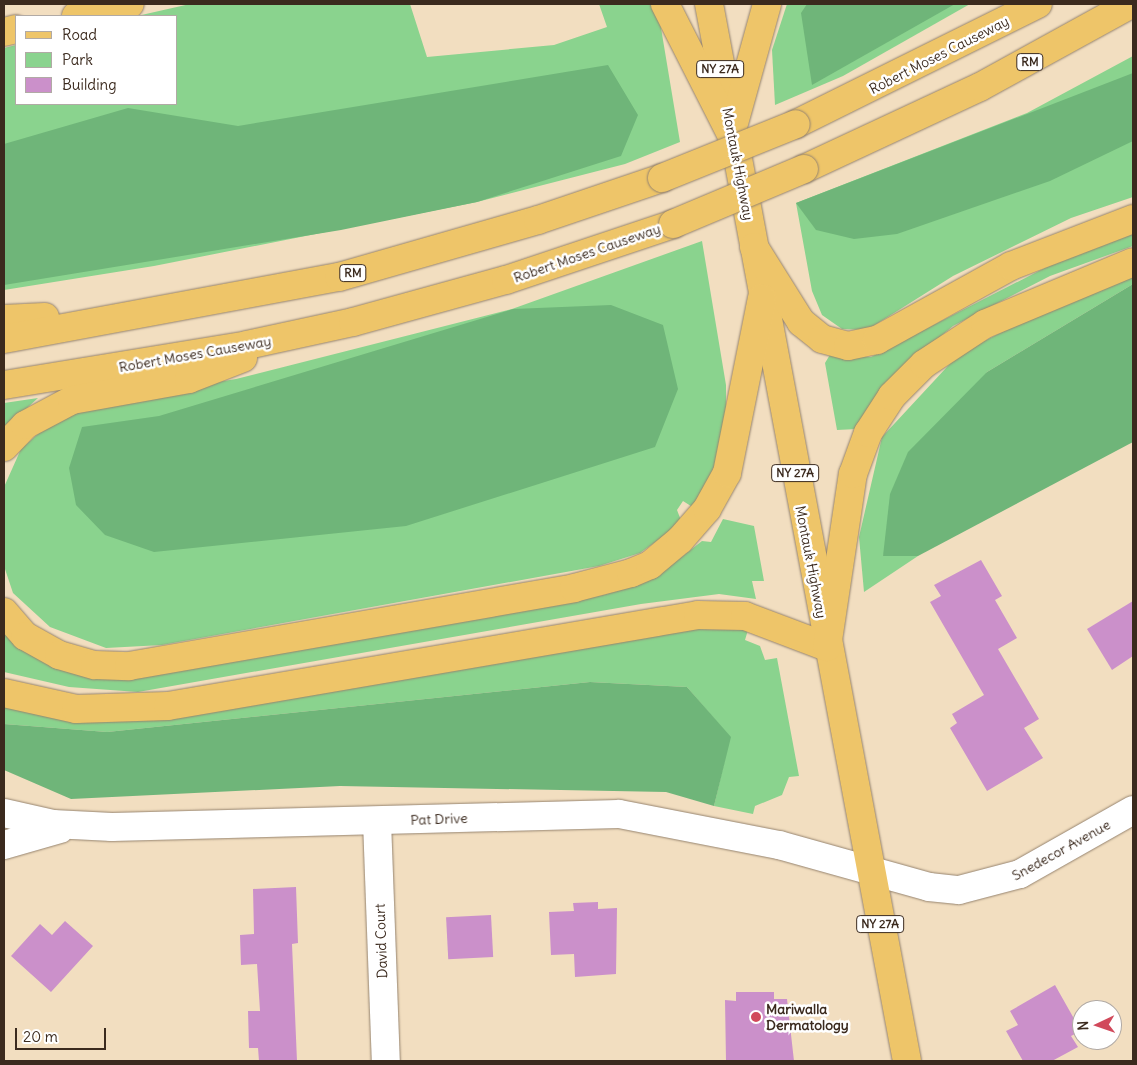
<!DOCTYPE html>
<html>
<head>
<meta charset="utf-8">
<style>
	body { margin:0 }
	#map { position:relative; width:1137px; height:1065px; overflow:hidden; background:#f2dec0; font-family:Delius,sans-serif }
	div>[style] { position:absolute }
	.green>* { inset:0; background:#8ad38e }
	.forest>* { inset:0; background:#6fb579 }
	.building>* { inset:0; background:#cb90ca; transform-origin:0 0 }
	.roads { filter:drop-shadow(0 0 1px #96846f) drop-shadow(0 0 1px #96846f) }
	.minor>* { height:28px; margin:-14px; padding:0 14px; transform-origin:14px; border-radius:14px; background:#fff }
	.primary>* { height:28px; margin:-14px; padding:0 14px; transform-origin:14px; border-radius:14px; background:#eec569 }
	.motorway>* { height:28px; margin:-14px; padding:0 14px; transform-origin:14px; border-radius:14px; background:#eec569 }
	.bridges { filter:drop-shadow(0 0 1px #96846f) drop-shadow(0 0 1px #96846f) }
	.motorway-bridge>* { height:28px; margin:-14px; padding:0 14px; transform-origin:14px; border-radius:14px; background:#eec569 }
	.dots>* { width:14px; height:14px; translate:-50% -50%; box-sizing:border-box; border:2px solid #fff; border-radius:50% }
	span { translate:-50% -50%; white-space:nowrap; text-align:center; line-height:1.15; -webkit-text-stroke:5px #fff; paint-order:stroke }
	.shield-label span { padding:1px 4px; background:#fff; border:1px solid; border-radius:4px; -webkit-text-stroke-width:0 }
	.shield-label { font-size:12px; color:#3b2a1e; font-weight:700 }
	.street-label { font-size:14px; color:#3b2a1e }
	.poi-label { font-size:14px; color:#3b2a1e; font-weight:700 }
	.left { translate:0 -50%; text-align:left }
	.frame { position:absolute; inset:0; border:5px solid #3b2a1e; pointer-events:none }
	.legend { position:absolute; left:15px; top:15px; width:162px; height:90px; box-sizing:border-box; background:#fff; border:1px solid #b1aaa5; margin:0; padding:6px 9px; list-style:none; font-size:15px; color:#3b2a1e }
	.legend li { display:flex; align-items:center; gap:10px; height:25px }
	.legend b { width:25px; border:1px solid #b1aaa5 }
	.north { position:absolute; left:1072px; top:1000px; width:50px; height:50px; box-sizing:border-box; background:#fff; border:1px solid #b1aaa5; border-radius:50%; rotate:267deg; font-size:14px; font-weight:700; line-height:20px; text-align:center; color:#3b2a1e }
	.north::after { content:''; display:block; margin:auto; width:18px; height:22px; background:#d1495b; clip-path:polygon(50% 0,100% 100%,50% 72%,0 100%) }
	.scale { position:absolute; left:15px; top:1028px; width:91px; height:22px; box-sizing:border-box; border:2px solid #3b2a1e; border-top:0; padding-left:6px; font-size:15px; line-height:18px; white-space:nowrap; color:#3b2a1e; -webkit-text-stroke:4px #fff; paint-order:stroke }
</style>
</head>
<body>
<div id="map">
	<div class="green">
		<i style="clip-path:polygon(190px 4px,410px 4px,427px 57px,554px 45px,607px 27px,599px 4px,657px 4px,680px 142px,625px 164px,477px 202px,154px 266px,4px 290px,4px 48px,16px 45px,16px 104px,176px 104px,176px 16px,137px 16px)"></i>
		<i style="clip-path:polygon(787px 4px,970px 4px,843px 76px,775px 105px,772px 50px)"></i>
		<i style="clip-path:polygon(1133px 56px,1133px 197px,1071px 218px,953px 276px,867px 330px,842px 329px,822px 315px,812px 291px,796px 203px,1027px 113px)"></i>
		<i style="clip-path:polygon(1133px 232px,1133px 246px,1050px 276px,953px 326px,885px 383px,857px 429px,837px 430px,825px 363px,831px 353px,871px 357px,1066px 257px)"></i>
		<i style="clip-path:polygon(702px 241px,726px 385px,726px 427px,714px 471px,694px 508px,683px 501px,677px 510px,682px 523px,640px 553px,599px 566px,162px 645px,106px 648px,50px 627px,13px 593px,4px 566px,4px 487px,21px 449px,56px 418px,95px 402px,236px 379px,512px 309px)"></i>
		<i style="clip-path:polygon(1133px 274px,1133px 284px,987px 372px,883px 556px,918px 556px,864px 592px,859px 537px,882px 437px,959px 354px,1049px 308px)"></i>
		<i style="clip-path:polygon(38px 398px,4px 429px,4px 403px)"></i>
		<i style="clip-path:polygon(723px 519px,754px 526px,764px 581px,752px 581px,756px 599px,719px 594px,641px 604px,138px 692px,69px 687px,4px 672px,4px 624px,145px 676px,603px 595px,656px 577px,702px 541px,711px 542px)"></i>
		<i style="clip-path:polygon(693px 629px,748px 630px,745px 640px,760px 646px,765px 660px,777px 658px,799px 776px,789px 777px,782px 795px,755px 806px,753px 814px,714px 806px,730px 737px,687px 687px,590px 682px,107px 732px,4px 724px,4px 703px,37px 711px)"></i>
	</div>
	<div class="forest">
		<i style="clip-path:polygon(807px 4px,955px 4px,812px 85px,801px 13px)"></i>
		<i style="clip-path:polygon(608px 65px,638px 115px,621px 156px,477px 202px,341px 230px,4px 285px,4px 144px,128px 108px,238px 126px)"></i>
		<i style="clip-path:polygon(1133px 73px,1133px 141px,1050px 181px,897px 234px,854px 239px,816px 230px,796px 203px)"></i>
		<i style="clip-path:polygon(1133px 284px,1133px 442px,918px 556px,883px 556px,890px 494px,908px 452px,987px 372px)"></i>
		<i style="clip-path:polygon(611px 305px,663px 325px,678px 389px,655px 447px,406px 526px,154px 552px,105px 535px,76px 505px,69px 468px,82px 427px,159px 416px,513px 309px)"></i>
		<i style="clip-path:polygon(590px 682px,687px 687px,731px 737px,714px 806px,666px 792px,340px 786px,71px 799px,4px 770px,4px 724px,107px 732px)"></i>
	</div>
	<div class="building">
		<i style="clip-path:polygon(981px 560px,1002px 596px,995px 600px,1017px 638px,998px 649px,1039px 719px,1024px 728px,1043px 758px,987px 791px,950px 728px,957px 723px,952px 714px,984px 695px,930px 602px,941px 596px,934px 585px)"></i>
		<i style="clip-path:polygon(1133px 601px,1133px 656px,1112px 670px,1087px 629px)"></i>
		<i style="clip-path:polygon(296px 887px,298px 943px,292px 944px,297px 1061px,259px 1061px,258px 1048px,249px 1048px,248px 1011px,260px 1011px,257px 964px,241px 965px,240px 935px,254px 934px,253px 889px)"></i>
		<i style="clip-path:polygon(598px 902px,598px 909px,617px 908px,616px 974px,575px 977px,574px 954px,551px 955px,549px 912px,574px 911px,573px 903px)"></i>
		<i style="left:491px;top:915px;width:42px;height:45px;rotate:87deg"></i>
		<i style="clip-path:polygon(65px 921px,93px 946px,51px 992px,11px 956px,40px 924px,52px 935px)"></i>
		<i style="clip-path:polygon(1055px 985px,1081px 1031px,1071px 1036px,1078px 1047px,1052px 1061px,1023px 1061px,1006px 1031px,1018px 1025px,1010px 1011px)"></i>
		<i style="clip-path:polygon(736px 992px,774px 992px,774px 999px,787px 999px,794px 1061px,726px 1061px,725px 1000px,736px 1001px)"></i>
	</div>
	<div class="roads">
		<div class="minor">
			<i style="left:4px;top:813px;width:50px;rotate:12.7deg"></i>
			<i style="left:53px;top:824px;width:59px;rotate:2.9deg"></i>
			<i style="left:112px;top:827px;width:507px;rotate:-1.47deg"></i>
			<i style="left:619px;top:814px;width:163px;rotate:11deg"></i>
			<i style="left:779px;top:845px;width:156px;rotate:15.6deg"></i>
			<i style="left:929px;top:887px;width:30px;rotate:6deg"></i>
			<i style="left:959px;top:890px;width:63px;rotate:-14.7deg"></i>
			<i style="left:1020px;top:874px;width:130px;rotate:-29.5deg"></i>
			<i style="left:377px;top:821px;width:240px;rotate:87.9deg"></i>
			<i style="left:4px;top:845px;width:58px;rotate:-15.9deg"></i>
		</div>
		<div class="primary">
			<i style="left:709px;top:4px;width:1075px;rotate:79.39deg"></i>
		</div>
		<div class="motorway">
			<i style="left:665px;top:4px;width:146px;rotate:63.1deg"></i>
			<i style="left:76px;top:16px;width:55px;rotate:-12.5deg"></i>
			<i style="left:4px;top:32px;width:12px;rotate:-14deg"></i>
			<i style="left:796px;top:124px;width:270px;rotate:-26.4deg"></i>
			<i style="left:731px;top:134px;width:135px;rotate:-74.5deg"></i>
			<i style="left:804px;top:169px;width:194px;rotate:-25deg"></i>
			<i style="left:980px;top:87px;width:172px;rotate:-28.8deg"></i>
			<i style="left:754px;top:247px;width:89px;rotate:57.9deg"></i>
			<i style="left:801px;top:322px;width:27px;rotate:39deg"></i>
			<i style="left:822px;top:339px;width:27px;rotate:15deg"></i>
			<i style="left:848px;top:346px;width:30px;rotate:-12deg"></i>
			<i style="left:877px;top:340px;width:153px;rotate:-28.9deg"></i>
			<i style="left:1011px;top:266px;width:131px;rotate:-21.1deg"></i>
			<i style="left:4px;top:319px;width:41px;rotate:-2.8deg"></i>
			<i style="left:4px;top:339px;width:341px;rotate:-10.5deg"></i>
			<i style="left:339px;top:277px;width:207px;rotate:-16deg"></i>
			<i style="left:538px;top:220px;width:131px;rotate:-18.7deg"></i>
			<i style="left:4px;top:385px;width:246px;rotate:-9.3deg"></i>
			<i style="left:247px;top:345px;width:108px;rotate:-12.2deg"></i>
			<i style="left:353px;top:322px;width:159px;rotate:-15.4deg"></i>
			<i style="left:506px;top:280px;width:176px;rotate:-18.5deg"></i>
			<i style="left:4px;top:447px;width:30px;rotate:-46deg"></i>
			<i style="left:25px;top:425px;width:53px;rotate:-28deg"></i>
			<i style="left:72px;top:400px;width:119px;rotate:-10.2deg"></i>
			<i style="left:189px;top:379px;width:58px;rotate:-21.3deg"></i>
			<i style="left:4px;top:612px;width:32px;rotate:49deg"></i>
			<i style="left:25px;top:636px;width:39px;rotate:29deg"></i>
			<i style="left:59px;top:655px;width:37px;rotate:16deg"></i>
			<i style="left:95px;top:665px;width:34px;rotate:2deg"></i>
			<i style="left:129px;top:666px;width:452px;rotate:-9.9deg"></i>
			<i style="left:574px;top:588px;width:59px;rotate:-14.7deg"></i>
			<i style="left:631px;top:573px;width:21px;rotate:-23deg"></i>
			<i style="left:650px;top:565px;width:39px;rotate:-40deg"></i>
			<i style="left:680px;top:540px;width:41px;rotate:-48.9deg"></i>
			<i style="left:707px;top:509px;width:41px;rotate:-60.9deg"></i>
			<i style="left:727px;top:473px;width:178px;rotate:-78.7deg"></i>
			<i style="left:4px;top:693px;width:74px;rotate:12.5deg"></i>
			<i style="left:76px;top:709px;width:92px;rotate:-1.9deg"></i>
			<i style="left:168px;top:706px;width:538px;rotate:-9.74deg"></i>
			<i style="left:698px;top:615px;width:47px;rotate:1.2deg"></i>
			<i style="left:745px;top:616px;width:88px;rotate:20.7deg"></i>
			<i style="left:827px;top:647px;width:175px;rotate:-81.5deg"></i>
			<i style="left:853px;top:474px;width:44px;rotate:-69.9deg"></i>
			<i style="left:868px;top:433px;width:44px;rotate:-57deg"></i>
			<i style="left:892px;top:396px;width:45px;rotate:-45deg"></i>
			<i style="left:924px;top:364px;width:73px;rotate:-33.3deg"></i>
			<i style="left:985px;top:324px;width:160px;rotate:-22.7deg"></i>
		</div>
	</div>
	<div class="bridges">
		<div class="motorway-bridge">
			<i style="left:662px;top:178px;width:144px;rotate:-21.9deg"></i>
			<i style="left:673px;top:224px;width:142px;rotate:-22.8deg"></i>
		</div>
	</div>
	<div class="dots">
		<i style="left:756px;top:1017px;background:#d1495b"></i>
	</div>
	<div class="shield-label">
		<span style="left:1030px;top:62px">RM</span>
		<span style="left:720px;top:69px">NY 27A</span>
		<span style="left:353px;top:273px">RM</span>
		<span style="left:795px;top:473px">NY 27A</span>
		<span style="left:880px;top:924px">NY 27A</span>
	</div>
	<div class="street-label">
		<span style="left:939px;top:55px;rotate:-27deg">Robert Moses Causeway</span>
		<span style="left:738px;top:164px;rotate:79deg">Montauk Highway</span>
		<span style="left:587px;top:253px;rotate:-19deg">Robert Moses Causeway</span>
		<span style="left:195px;top:354px;rotate:-10deg">Robert Moses Causeway</span>
		<span style="left:811px;top:562px;rotate:79deg">Montauk Highway</span>
		<span style="left:439px;top:819px;rotate:-2deg">Pat Drive</span>
		<span style="left:1061px;top:850px;rotate:-29deg">Snedecor Avenue</span>
		<span style="left:381px;top:941px;rotate:-92deg">David Court</span>
	</div>
	<div class="poi-label">
		<span class="left" style="left:766px;top:1017px">Mariwalla<br>Dermatology</span>
	</div>
	<div class="frame"></div>
	<ul class="legend">
	<li><b style="height:6px;background:#eec569"></b>Road</li>
	<li><b style="height:14px;background:#8ad38e"></b>Park</li>
	<li><b style="height:14px;background:#cb90ca"></b>Building</li>
	</ul>
	<div class="north">N</div>
	<div class="scale">20 m</div>
</div>
</body>
</html>
